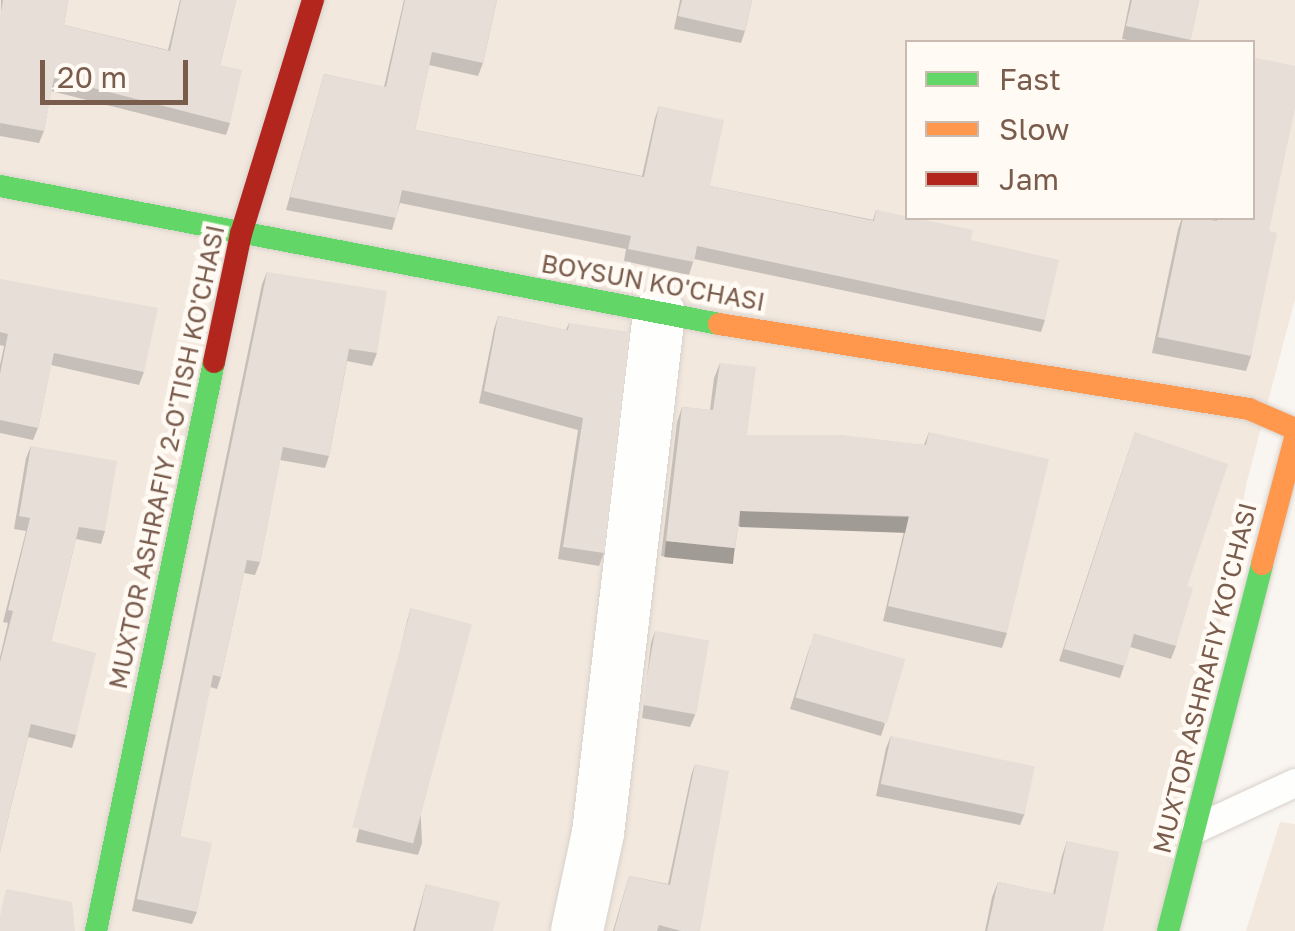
<!DOCTYPE html>
<html>
<head>
<meta charset="utf-8">
<style>
	body { margin:0 }
	#map { position:relative; width:1295px; height:931px; overflow:hidden; background:#f9f5f0; font-family:"Golos Text",sans-serif }
	div>[style] { position:absolute }
	.residential>* { inset:0; background:#f2e8de }
	.roads { filter:drop-shadow(0 0 2px #d7d1cb) drop-shadow(0 0 2px #d7d1cb) }
	.lane>* { height:28px; margin:-14px; padding:0 14px; transform-origin:14px; border-radius:14px; background:#fefefd }
	.street>* { height:52px; margin:-26px; padding:0 26px; transform-origin:26px; border-radius:26px; background:#fefefd }
	.fast>* { height:22px; margin:-11px; padding:0 11px; transform-origin:11px; border-radius:11px; background:#63d668 }
	.slow>* { height:22px; margin:-11px; padding:0 11px; transform-origin:11px; border-radius:11px; background:#ff974d }
	.jam>* { height:22px; margin:-11px; padding:0 11px; transform-origin:11px; border-radius:11px; background:#b3261e }
	.wall>* { inset:0; background:#c6bfb9 }
	.shaded-wall>* { inset:0; background:#a19b96; transform-origin:0 0 }
	.building>* { inset:0; background:#e6ded7; transform-origin:0 0 }
	span { translate:-50% -50%; white-space:nowrap; text-align:center; line-height:1.15; -webkit-text-stroke:9px #fffaf3; paint-order:stroke }
	.street-label { font-size:25px; color:#7a5c4d }
	.legend { position:absolute; left:905px; top:40px; width:350px; height:180px; box-sizing:border-box; background:#fffaf3; border:2px solid #cabbb1; margin:0; padding:12px 18px; list-style:none; font-size:30px; color:#7a5c4d }
	.legend li { display:flex; align-items:center; gap:20px; height:50px }
	.legend b { width:50px; border:2px solid #cabbb1 }
	.scale { position:absolute; left:40px; top:60px; width:148px; height:45px; box-sizing:border-box; border:5px solid #7a5c4d; border-top:0; padding-left:12px; font-size:30px; line-height:35px; white-space:nowrap; color:#7a5c4d; -webkit-text-stroke:8px #fffaf3; paint-order:stroke }
</style>
</head>
<body>
<div id="map">
	<div class="residential">
		<i style="clip-path:polygon(evenodd,0 0,1295px 0,1295px 299px,1247px 481px,1162px 931px,0 931px,0 0,908px 42px,1252px 42px,1252px 218px,908px 218px,908px 42px)"></i>
		<i style="clip-path:polygon(1280px 822px,1295px 824px,1295px 931px,1246px 931px)"></i>
	</div>
	<div class="roads">
		<div class="lane">
			<i style="left:1196px;top:829px;width:109px;rotate:-24.9deg"></i>
		</div>
		<div class="street">
			<i style="left:577px;top:931px;width:100px;rotate:-77.9deg"></i>
			<i style="left:598px;top:833px;width:523px;rotate:-83.3deg"></i>
		</div>
		<div class="fast">
			<i style="left:0;top:186px;width:732px;rotate:10.86deg"></i>
			<i style="left:96px;top:931px;width:581px;rotate:-78.28deg"></i>
			<i style="left:1168px;top:931px;width:379px;rotate:-75.6deg"></i>
		</div>
		<div class="slow">
			<i style="left:719px;top:324px;width:537px;rotate:9.11deg"></i>
			<i style="left:1249px;top:409px;width:50px;rotate:23.5deg"></i>
			<i style="left:1262px;top:564px;width:130px;rotate:-75.3deg"></i>
		</div>
		<div class="jam">
			<i style="left:214px;top:362px;width:131px;rotate:-78.1deg"></i>
			<i style="left:241px;top:234px;width:245px;rotate:-72.9deg"></i>
		</div>
	</div>
	<div class="wall">
		<i style="clip-path:polygon(1px 0,68px 0,64px 25px,168px 50px,180px 0,236px 0,220px 65px,230px 123px,226px 135px,51px 91px,44px 131px,39px 143px,0 136px)"></i>
		<i style="clip-path:polygon(404px 0,497px 0,483px 63px,478px 76px,429px 65px,415px 130px,642px 176px,655px 118px,659px 106px,710px 186px,873px 220px,876px 210px,971px 240px,1045px 320px,1041px 332px,694px 259px,689px 275px,624px 261px,626px 249px,400px 203px,392px 230px,286px 210px,324px 74px,384px 87px)"></i>
		<i style="clip-path:polygon(680px 0,752px 0,745px 31px,741px 43px,674px 29px)"></i>
		<i style="clip-path:polygon(1130px 0,1199px 0,1190px 42px,1139px 42px,1122px 39px)"></i>
		<i style="clip-path:polygon(1182px 218px,1214px 220px,1215px 218px,1252px 218px,1269px 231px,1251px 356px,1246px 371px,1152px 353px,1178px 229px)"></i>
		<i style="clip-path:polygon(267px 272px,377px 353px,372px 366px,347px 361px,329px 456px,325px 468px,280px 460px,260px 562px,255px 575px,244px 573px,221px 677px,217px 689px,210px 687px,180px 836px,197px 912px,192px 924px,132px 911px,262px 284px)"></i>
		<i style="clip-path:polygon(0 279px,144px 372px,139px 385px,51px 365px,38px 428px,33px 440px,0 433px,0 365px,4px 346px,0 345px)"></i>
		<i style="clip-path:polygon(498px 316px,566px 330px,569px 323px,604px 553px,599px 566px,558px 559px,578px 430px,479px 403px,494px 329px)"></i>
		<i style="clip-path:polygon(720px 363px,747px 435px,924px 445px,929px 432px,1007px 633px,1002px 648px,883px 621px,904px 531px,738px 526px,735px 548px,730px 563px,661px 556px,677px 422px,682px 407px,710px 410px,714px 378px)"></i>
		<i style="clip-path:polygon(1135px 432px,1187px 586px,1176px 646px,1171px 659px,1130px 647px,1120px 678px,1059px 661px)"></i>
		<i style="clip-path:polygon(31px 446px,105px 531px,101px 544px,76px 539px,51px 641px,76px 735px,72px 748px,28px 737px,0 852px,0 657px,8px 623px,3px 622px,26px 531px,14px 529px,26px 458px)"></i>
		<i style="clip-path:polygon(411px 608px,422px 843px,418px 855px,356px 842px,407px 621px)"></i>
		<i style="clip-path:polygon(655px 631px,695px 715px,690px 727px,642px 718px,651px 643px)"></i>
		<i style="clip-path:polygon(810px 646px,885px 724px,881px 736px,790px 709px)"></i>
		<i style="clip-path:polygon(891px 736px,1025px 813px,1020px 825px,876px 796px,886px 748px)"></i>
		<i style="clip-path:polygon(695px 764px,700px 931px,613px 931px,629px 876px,668px 884px,691px 776px)"></i>
		<i style="clip-path:polygon(1067px 841px,1103px 931px,985px 931px,992px 897px,998px 882px,1053px 894px,1062px 856px)"></i>
		<i style="clip-path:polygon(426px 884px,493px 931px,413px 931px)"></i>
	</div>
	<div class="shaded-wall">
		<i style="left:740px;top:511px;width:169px;height:16px;rotate:2deg"></i>
		<i style="left:666px;top:541px;width:69px;height:16px;rotate:6deg"></i>
	</div>
	<div class="building">
		<i style="clip-path:polygon(3px 0,68px 0,64px 25px,170px 51px,181px 0,236px 0,220px 65px,242px 70px,230px 123px,54px 78px,44px 131px,0 123px,0 18px)"></i>
		<i style="clip-path:polygon(405px 0,497px 0,483px 63px,432px 52px,415px 130px,644px 177px,659px 106px,724px 120px,710px 186px,874px 221px,876px 210px,973px 230px,971px 240px,1059px 260px,1045px 320px,697px 246px,694px 262px,628px 249px,631px 236px,402px 190px,396px 218px,290px 197px,324px 74px,386px 87px)"></i>
		<i style="clip-path:polygon(682px 0,752px 0,745px 31px,678px 16px)"></i>
		<i style="clip-path:polygon(1132px 0,1199px 0,1191px 40px,1126px 26px)"></i>
		<i style="clip-path:polygon(1252px 57px,1295px 66px,1295px 108px,1269px 231px,1277px 233px,1251px 356px,1158px 337px,1183px 218px,1200px 218px,1217px 221px,1217px 218px,1252px 218px)"></i>
		<i style="clip-path:polygon(267px 272px,387px 291px,377px 353px,349px 349px,329px 456px,283px 447px,260px 562px,247px 560px,221px 677px,213px 675px,180px 836px,212px 843px,197px 912px,137px 899px)"></i>
		<i style="clip-path:polygon(0 279px,158px 308px,144px 372px,54px 353px,38px 428px,0 420px,0 374px,8px 334px,0 332px)"></i>
		<i style="clip-path:polygon(498px 316px,568px 330px,569px 323px,630px 332px,604px 553px,563px 547px,583px 418px,484px 391px)"></i>
		<i style="clip-path:polygon(720px 363px,756px 367px,747px 435px,841px 435px,926px 445px,929px 432px,1049px 459px,1007px 633px,888px 606px,909px 516px,740px 511px,735px 548px,666px 541px,682px 407px,713px 410px)"></i>
		<i style="clip-path:polygon(1135px 432px,1228px 464px,1187px 586px,1193px 588px,1176px 646px,1134px 634px,1125px 666px,1064px 649px)"></i>
		<i style="clip-path:polygon(31px 446px,117px 461px,105px 531px,79px 527px,51px 641px,96px 653px,76px 735px,31px 724px,0 852px,0 662px,13px 611px,8px 610px,30px 518px,19px 516px)"></i>
		<i style="left:411px;top:608px;width:63px;height:227px;rotate:15deg"></i>
		<i style="left:655px;top:631px;width:55px;height:75px;rotate:10deg"></i>
		<i style="left:814px;top:633px;width:95px;height:67px;rotate:16deg"></i>
		<i style="left:891px;top:736px;width:147px;height:49px;rotate:12deg"></i>
		<i style="clip-path:polygon(695px 764px,729px 771px,700px 931px,681px 931px,659px 925px,657px 931px,614px 931px,629px 876px,670px 885px)"></i>
		<i style="clip-path:polygon(1067px 841px,1119px 852px,1103px 931px,987px 931px,998px 882px,1055px 894px)"></i>
		<i style="clip-path:polygon(426px 884px,500px 902px,493px 931px,415px 931px)"></i>
		<i style="clip-path:polygon(6px 889px,72px 902px,75px 931px,0 931px,0 916px)"></i>
	</div>
	<div class="street-label">
		<span style="left:653px;top:283px;rotate:10deg">BOYSUN KO'CHASI</span>
		<span style="left:167px;top:457px;rotate:-78deg">MUXTOR ASHRAFIY 2-O'TISH KO'CHASI</span>
		<span style="left:1205px;top:678px;rotate:-76deg">MUXTOR ASHRAFIY KO'CHASI</span>
	</div>
	<ul class="legend">
	<li><b style="height:12px;background:#63d668"></b>Fast</li>
	<li><b style="height:12px;background:#ff974d"></b>Slow</li>
	<li><b style="height:12px;background:#b3261e"></b>Jam</li>
	</ul>
	<div class="scale">20 m</div>
</div>
</body>
</html>
